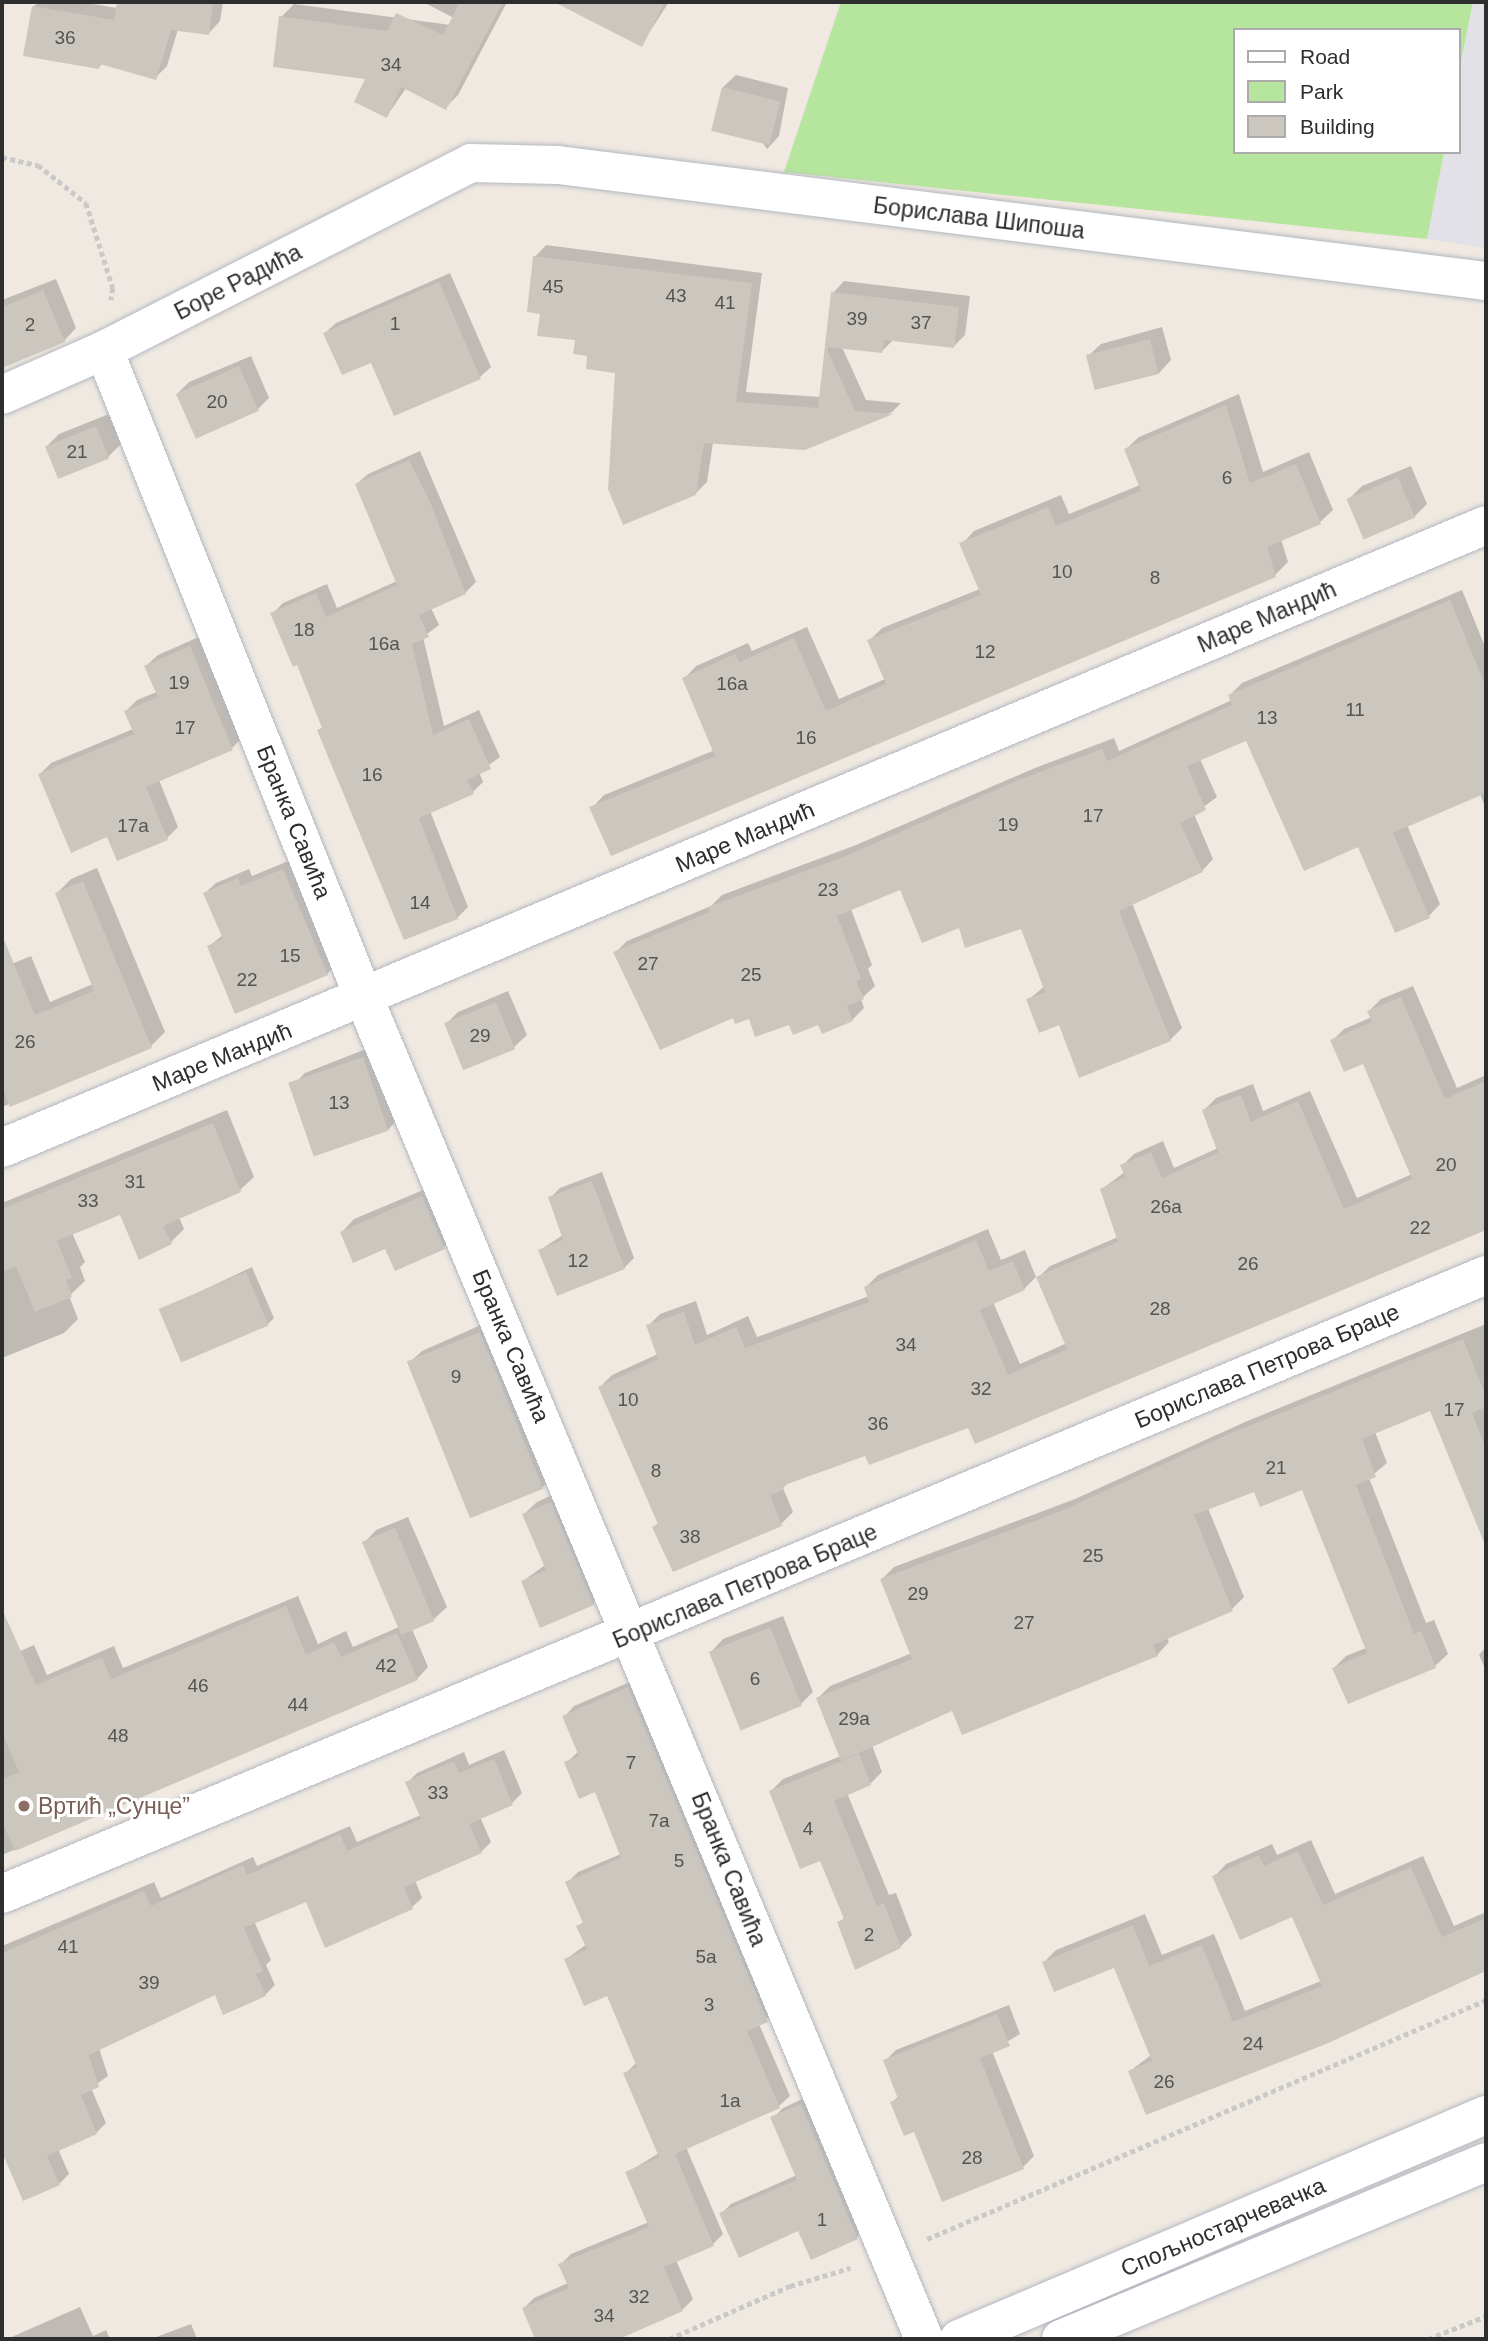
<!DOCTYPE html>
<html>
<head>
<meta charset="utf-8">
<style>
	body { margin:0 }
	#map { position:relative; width:1488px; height:2341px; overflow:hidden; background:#efe9e1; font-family:Helvetica,sans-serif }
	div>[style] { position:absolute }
	.industrial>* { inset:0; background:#e3e1e8 }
	.green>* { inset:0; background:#b6e59e }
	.shadow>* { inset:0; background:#0003 }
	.building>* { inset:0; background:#cbc7bf; transform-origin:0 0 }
	.path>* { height:4.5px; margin-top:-2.25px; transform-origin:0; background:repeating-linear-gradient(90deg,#c9c9c9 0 5px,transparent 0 8.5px) }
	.roads { filter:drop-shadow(0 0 2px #b4b7c1) drop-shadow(0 0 2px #b4b7c1) }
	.minor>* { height:38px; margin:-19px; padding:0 19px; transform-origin:19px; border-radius:19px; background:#fff }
	.dots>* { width:19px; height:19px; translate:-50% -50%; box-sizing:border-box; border:4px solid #fff; border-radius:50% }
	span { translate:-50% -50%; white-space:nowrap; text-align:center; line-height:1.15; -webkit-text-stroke:6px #fff; paint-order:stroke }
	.number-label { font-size:19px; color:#555452 }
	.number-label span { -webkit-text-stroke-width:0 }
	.street-label { font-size:23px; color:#2e2e2e }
	.education-label { font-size:23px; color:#785e54 }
	.left { translate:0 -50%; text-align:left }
	.frame { position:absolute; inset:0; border:4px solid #2e2e2e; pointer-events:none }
	.legend { position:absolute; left:1233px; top:28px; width:228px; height:126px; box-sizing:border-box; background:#fff; border:2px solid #ababab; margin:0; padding:9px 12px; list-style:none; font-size:21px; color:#2e2e2e }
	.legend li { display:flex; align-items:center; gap:14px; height:35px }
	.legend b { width:35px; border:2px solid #ababab }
</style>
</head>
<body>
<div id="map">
	<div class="industrial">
		<i style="clip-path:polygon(1473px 2px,1486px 2px,1486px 248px,1427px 239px,1444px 152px,1458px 152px,1458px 76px)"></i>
	</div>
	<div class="green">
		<i style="clip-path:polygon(841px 2px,1473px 2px,1458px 76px,1458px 30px,1234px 30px,1234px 152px,1444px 152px,1427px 239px,784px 172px)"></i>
	</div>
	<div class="shadow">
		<i style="clip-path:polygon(39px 2px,81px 2px,129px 10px,132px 2px,223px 2px,220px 21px,209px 33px,178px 29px,167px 66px,155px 78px,103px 63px,99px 67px,33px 7px)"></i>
		<i style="clip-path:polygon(423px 2px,507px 2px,458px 95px,445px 108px,406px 88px,387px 116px,367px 78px,281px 17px,294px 4px,473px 28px)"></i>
		<i style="clip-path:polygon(559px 2px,669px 2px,641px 45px)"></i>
		<i style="clip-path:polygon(736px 75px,788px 88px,779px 136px,767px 149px,723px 87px)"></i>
		<i style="clip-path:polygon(546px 245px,762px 273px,746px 392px,821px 397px,833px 293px,844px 281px,970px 296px,965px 335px,953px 347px,893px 340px,882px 351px,842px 347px,866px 400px,901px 403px,892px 412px,805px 449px,713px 442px,707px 482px,695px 494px,617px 371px,542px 312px,535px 257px)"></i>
		<i style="clip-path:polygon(450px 273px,491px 367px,480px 377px,395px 414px,372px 361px,325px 333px,336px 323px)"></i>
		<i style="clip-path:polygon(56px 279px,76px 328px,64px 341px,2px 366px,2px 300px)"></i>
		<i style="clip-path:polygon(1162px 327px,1171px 360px,1159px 373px,1088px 356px,1101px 344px)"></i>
		<i style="clip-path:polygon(251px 356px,269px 398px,258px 409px,177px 394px,189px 382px)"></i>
		<i style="clip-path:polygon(1239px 394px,1263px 472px,1309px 452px,1333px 510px,1320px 522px,1281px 539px,1288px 562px,1275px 575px,592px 808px,604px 795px,715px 750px,684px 679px,696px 666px,748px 643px,752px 651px,807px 627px,839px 699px,885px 679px,869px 641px,882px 628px,980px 589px,962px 544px,974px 531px,1061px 495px,1069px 514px,1140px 485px,1126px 449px,1139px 437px)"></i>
		<i style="clip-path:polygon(109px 414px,121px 444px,108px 457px,47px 446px,59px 434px)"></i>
		<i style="clip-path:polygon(420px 451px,476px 582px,465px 593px,431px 608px,439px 625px,423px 637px,444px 726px,479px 710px,500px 757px,479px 772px,483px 782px,473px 792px,430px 811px,468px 907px,457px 918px,319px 730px,324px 726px,298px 663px,272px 614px,283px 603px,327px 584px,337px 608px,397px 581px,357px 484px,368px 474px)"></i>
		<i style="clip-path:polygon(1411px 466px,1427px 504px,1414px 517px,1349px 499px,1362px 486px)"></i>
		<i style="clip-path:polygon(1462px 590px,1486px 649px,1486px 810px,1480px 794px,1407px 825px,1440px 904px,1429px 916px,1247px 739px,1200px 759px,1217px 797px,1194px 814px,1213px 859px,1202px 871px,1132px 903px,1182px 1028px,1170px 1040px,1060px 1023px,1028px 1000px,1045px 986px,1022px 927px,960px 925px,901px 888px,851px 909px,872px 965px,868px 969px,875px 986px,861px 999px,864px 1008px,852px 1020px,790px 1023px,734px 1015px,615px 953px,627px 941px,711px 906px,722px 895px,856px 845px,1035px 768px,1114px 738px,1119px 751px,1232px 700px,1230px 695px,1242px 683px)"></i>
		<i style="clip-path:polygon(201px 636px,243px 737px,232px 748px,159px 780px,178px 827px,167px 838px,108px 835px,40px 774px,51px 763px,133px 729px,126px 711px,137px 700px,157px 692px,146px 666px,158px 655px)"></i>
		<i style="clip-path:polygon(293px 859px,338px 963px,327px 974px,209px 946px,223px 935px,205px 893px,216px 883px,249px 869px,252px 876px)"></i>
		<i style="clip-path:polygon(97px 868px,165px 1032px,151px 1046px,2px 1107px,2px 968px,31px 956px,50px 1002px,93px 984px,57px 893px,71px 879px)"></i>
		<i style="clip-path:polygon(1413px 986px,1457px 1088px,1486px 1075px,1486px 1228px,976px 1442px,969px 1426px,866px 1454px,790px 1481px,783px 1488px,793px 1512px,781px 1524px,654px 1527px,659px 1522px,600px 1387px,612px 1375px,658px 1354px,648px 1326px,660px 1314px,696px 1301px,707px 1335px,748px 1316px,757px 1337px,869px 1296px,866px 1287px,878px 1275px,988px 1229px,1001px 1260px,1025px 1250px,1036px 1277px,1024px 1289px,993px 1302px,1020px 1364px,1067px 1343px,1038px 1278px,1050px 1266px,1118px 1237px,1102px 1189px,1125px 1172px,1122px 1166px,1134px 1154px,1163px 1141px,1174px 1168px,1218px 1148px,1204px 1110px,1216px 1098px,1253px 1084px,1263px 1111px,1310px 1091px,1357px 1198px,1412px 1174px,1364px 1062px,1332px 1041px,1344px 1029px,1372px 1017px,1369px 1011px,1381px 999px)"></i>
		<i style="clip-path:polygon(508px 991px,527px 1035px,514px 1047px,446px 1024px,458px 1012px)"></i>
		<i style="clip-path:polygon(376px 1045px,400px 1117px,388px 1130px,292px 1086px,305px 1073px)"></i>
		<i style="clip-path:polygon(227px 1110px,254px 1177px,240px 1190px,179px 1217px,184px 1229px,170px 1243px,121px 1213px,72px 1233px,85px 1262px,80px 1267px,85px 1281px,69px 1296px,78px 1319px,64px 1333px,2px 1358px,2px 1203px)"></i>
		<i style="clip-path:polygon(602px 1172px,634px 1258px,624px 1268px,540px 1250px,563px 1235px,550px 1198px,560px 1188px)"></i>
		<i style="clip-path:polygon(435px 1185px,457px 1235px,444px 1247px,386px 1246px,342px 1232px,354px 1219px)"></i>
		<i style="clip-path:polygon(252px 1267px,274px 1318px,268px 1324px,161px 1310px)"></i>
		<i style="clip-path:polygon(492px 1320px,554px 1475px,542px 1488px,409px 1363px,422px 1351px)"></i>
		<i style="clip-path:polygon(1486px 1324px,1486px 1542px,1431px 1409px,1375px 1432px,1387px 1463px,1369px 1478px,1426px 1623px,1434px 1620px,1448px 1654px,1435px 1666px,1334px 1668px,1346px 1656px,1366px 1648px,1303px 1488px,1255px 1490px,1208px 1508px,1244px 1597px,1232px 1609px,1167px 1637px,1169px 1642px,1157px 1655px,953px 1709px,872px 1745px,882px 1772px,870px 1784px,847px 1793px,889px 1895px,896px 1893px,912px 1935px,900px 1947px,839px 1923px,845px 1917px,821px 1859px,771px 1791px,783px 1779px,841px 1756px,818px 1698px,830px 1686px,912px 1653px,882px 1579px,894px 1567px,1075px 1499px,1245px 1422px)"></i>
		<i style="clip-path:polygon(563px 1490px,605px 1591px,593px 1604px,523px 1581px,545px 1565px,524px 1514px,537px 1502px)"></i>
		<i style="clip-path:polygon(408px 1517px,447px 1607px,434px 1619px,412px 1629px,428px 1667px,417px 1679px,2px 1855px,2px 1659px,34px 1645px,47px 1675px,114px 1646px,123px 1668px,298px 1596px,318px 1644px,346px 1631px,353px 1647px,399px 1627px,364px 1543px,376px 1530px)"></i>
		<i style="clip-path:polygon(783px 1616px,813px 1692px,801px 1704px,711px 1652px,723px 1639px)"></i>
		<i style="clip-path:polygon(1486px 1647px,1486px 1671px,1479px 1655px)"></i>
		<i style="clip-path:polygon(639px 1678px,778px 2010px,759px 2024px,790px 2096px,779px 2106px,686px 2147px,723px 2234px,713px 2244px,676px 2260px,693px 2299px,682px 2310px,615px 2339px,537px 2339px,524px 2308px,534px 2298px,568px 2283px,561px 2264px,571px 2254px,649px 2222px,627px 2173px,659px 2153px,625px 2074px,637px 2062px,608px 1994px,566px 1959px,587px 1944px,578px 1927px,584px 1921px,567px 1883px,578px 1872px,621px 1854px,596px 1790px,566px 1763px,579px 1751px,564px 1717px,574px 1706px)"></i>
		<i style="clip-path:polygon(504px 1750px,522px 1793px,512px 1803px,480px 1817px,491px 1842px,481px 1852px,415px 1880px,422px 1898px,412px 1907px,326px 1946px,307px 1900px,254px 1921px,271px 1960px,266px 1965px,275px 1985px,265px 1995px,216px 1993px,99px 2048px,108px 2076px,91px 2088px,106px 2123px,96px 2133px,58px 2149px,69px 2174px,59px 2184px,24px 2199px,2px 2147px,2px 1946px,154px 1882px,161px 1898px,253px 1857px,257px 1866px,350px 1826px,357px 1842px,421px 1815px,407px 1783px,417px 1773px,464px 1752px,469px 1765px)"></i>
		<i style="clip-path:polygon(1311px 1840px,1335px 1894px,1423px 1856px,1454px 1926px,1486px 1912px,1486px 1970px,1326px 2042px,1130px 2071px,1151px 2055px,1115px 1966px,1044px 1962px,1056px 1950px,1145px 1914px,1162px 1955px,1214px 1934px,1245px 2011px,1321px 1981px,1292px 1915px,1214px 1877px,1226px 1864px,1272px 1844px,1277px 1855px)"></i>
		<i style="clip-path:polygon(1009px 2005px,1020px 2034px,992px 2051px,1034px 2156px,1023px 2167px,943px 2199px,915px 2130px,892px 2102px,899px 2096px,885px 2061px,896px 2050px)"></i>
		<i style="clip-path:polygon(811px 2095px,867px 2227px,857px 2237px,812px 2257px,799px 2229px,721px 2214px,731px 2204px,797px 2175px,773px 2118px,783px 2108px)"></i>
		<i style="clip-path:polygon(80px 2307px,93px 2336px,106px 2330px,110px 2339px,7px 2339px)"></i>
		<i style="clip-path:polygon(191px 2324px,197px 2339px,151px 2339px)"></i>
	</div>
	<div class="building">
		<i style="clip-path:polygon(117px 2px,213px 2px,209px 35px,171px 30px,156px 80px,100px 64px,99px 69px,23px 56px,32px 6px,114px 20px)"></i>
		<i style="clip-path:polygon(460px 2px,503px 2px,446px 110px,401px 87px,387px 118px,354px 102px,365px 79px,273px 67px,279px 16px,387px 31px,396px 13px,443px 35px)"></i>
		<i style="clip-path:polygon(554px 2px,665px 2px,642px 47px)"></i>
		<i style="left:722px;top:87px;width:60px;height:45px;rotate:14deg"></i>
		<i style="clip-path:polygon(533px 256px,752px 283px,736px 402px,818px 408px,831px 292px,959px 307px,954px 348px,884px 340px,882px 353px,826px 347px,855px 411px,893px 414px,805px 450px,704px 443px,696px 495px,623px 525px,608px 489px,615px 373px,586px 369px,587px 356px,573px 354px,575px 340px,537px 336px,540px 314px,527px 312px)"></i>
		<i style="clip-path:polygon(439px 282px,481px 379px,394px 416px,371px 363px,342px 375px,323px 333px)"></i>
		<i style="clip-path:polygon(43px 290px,65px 342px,2px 368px,2px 307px)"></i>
		<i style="left:1150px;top:339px;width:36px;height:66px;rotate:76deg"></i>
		<i style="left:239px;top:366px;width:49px;height:69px;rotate:66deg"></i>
		<i style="clip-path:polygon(1226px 405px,1250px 483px,1296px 464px,1321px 524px,1267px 547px,1276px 577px,611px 856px,589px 807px,715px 756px,682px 678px,735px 654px,739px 662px,794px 638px,826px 711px,886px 684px,867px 640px,981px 595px,959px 543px,1048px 507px,1056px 526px,1141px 491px,1124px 449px)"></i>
		<i style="left:96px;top:426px;width:35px;height:55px;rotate:68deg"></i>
		<i style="clip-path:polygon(409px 460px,430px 502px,466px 594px,419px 615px,429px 637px,412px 644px,433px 735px,469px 719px,491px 769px,467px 780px,474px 794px,419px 818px,458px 919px,404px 940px,317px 730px,322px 728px,297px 665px,293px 667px,270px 613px,316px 593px,326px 617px,397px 585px,355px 484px)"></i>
		<i style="left:1398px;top:477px;width:44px;height:56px;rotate:67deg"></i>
		<i style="clip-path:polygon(1450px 600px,1486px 687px,1486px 793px,1393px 833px,1430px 918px,1395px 933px,1358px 847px,1304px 871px,1246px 741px,1187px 766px,1206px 810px,1180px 823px,1203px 872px,1119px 911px,1171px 1041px,1079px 1078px,1059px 1025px,1039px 1033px,1026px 999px,1045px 992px,1021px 929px,965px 948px,959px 928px,922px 943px,900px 890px,837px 916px,861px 978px,856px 981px,864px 999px,847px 1006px,853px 1021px,822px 1034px,818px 1025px,793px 1035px,789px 1025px,755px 1037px,749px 1019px,735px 1024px,733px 1018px,660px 1050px,613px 952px,710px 912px,708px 907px,843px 857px,1021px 779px,1102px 749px,1107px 761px,1232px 705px,1228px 695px)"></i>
		<i style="clip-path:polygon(190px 646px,233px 750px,146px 787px,168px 840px,117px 861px,107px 837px,71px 853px,38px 774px,134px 734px,124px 711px,158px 697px,144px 666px)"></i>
		<i style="clip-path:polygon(283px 869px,328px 975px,235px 1014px,207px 946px,223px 939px,203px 893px,238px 878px,241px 886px)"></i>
		<i style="clip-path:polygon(83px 881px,152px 1048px,10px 1107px,2px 1087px,2px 935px,35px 1015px,94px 991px,55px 893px)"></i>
		<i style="clip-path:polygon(1401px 997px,1445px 1099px,1486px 1081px,1486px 1230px,975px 1444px,968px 1428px,869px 1465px,865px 1456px,782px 1486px,783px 1490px,770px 1495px,782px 1526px,673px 1572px,652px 1527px,658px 1524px,598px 1387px,658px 1359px,646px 1325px,684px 1312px,695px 1345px,736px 1327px,745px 1348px,869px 1302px,864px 1287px,976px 1240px,989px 1271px,1013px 1261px,1025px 1290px,980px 1310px,1008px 1375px,1067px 1349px,1036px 1277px,1118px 1242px,1100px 1189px,1125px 1177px,1120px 1165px,1151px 1152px,1162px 1178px,1218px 1153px,1202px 1110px,1241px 1095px,1251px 1122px,1298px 1101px,1344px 1209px,1412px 1179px,1363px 1064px,1344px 1072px,1330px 1040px,1372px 1022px,1367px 1011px)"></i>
		<i style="left:496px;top:1002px;width:51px;height:56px;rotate:68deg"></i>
		<i style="left:363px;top:1057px;width:78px;height:79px;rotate:71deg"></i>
		<i style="clip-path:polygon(213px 1123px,241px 1192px,163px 1226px,172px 1244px,139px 1260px,120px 1215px,57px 1241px,72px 1278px,66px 1280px,72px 1297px,35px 1312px,16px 1266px,2px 1272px,2px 1209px)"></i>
		<i style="clip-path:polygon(592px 1181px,625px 1269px,557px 1296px,538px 1250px,563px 1240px,548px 1197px)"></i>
		<i style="clip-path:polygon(422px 1196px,445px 1249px,395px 1271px,385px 1249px,353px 1263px,340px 1232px)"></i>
		<i style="left:246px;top:1272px;width:58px;height:95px;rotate:67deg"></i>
		<i style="left:480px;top:1332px;width:169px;height:79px;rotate:68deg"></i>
		<i style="clip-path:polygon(1463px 1339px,1486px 1396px,1486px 1407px,1472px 1413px,1486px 1449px,1486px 1547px,1430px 1411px,1362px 1439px,1376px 1477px,1356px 1485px,1414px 1634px,1421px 1631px,1436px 1668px,1348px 1704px,1332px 1668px,1367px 1653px,1302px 1490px,1260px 1507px,1254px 1492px,1194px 1515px,1233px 1611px,1153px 1645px,1158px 1656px,962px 1735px,952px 1711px,841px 1761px,816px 1698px,912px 1659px,880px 1579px,1061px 1511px,1231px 1433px)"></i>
		<i style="clip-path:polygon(551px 1502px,594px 1605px,540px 1628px,521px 1581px,546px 1570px,522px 1514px)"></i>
		<i style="left:395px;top:1528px;width:101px;height:36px;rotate:67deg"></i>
		<i style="clip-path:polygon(286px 1606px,306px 1655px,334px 1642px,341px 1657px,397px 1633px,418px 1680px,15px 1851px,2px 1822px,2px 1780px,19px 1772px,2px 1732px,2px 1609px,36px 1685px,102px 1657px,111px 1679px)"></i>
		<i style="left:770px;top:1627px;width:85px;height:66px;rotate:68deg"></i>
		<i style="clip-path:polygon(628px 1687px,768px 2022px,747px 2031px,780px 2108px,675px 2154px,714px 2246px,664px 2267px,683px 2311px,619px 2339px,535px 2339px,522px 2308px,569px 2288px,558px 2264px,649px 2227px,625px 2172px,659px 2157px,623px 2073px,637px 2067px,607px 1996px,584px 2006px,564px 1959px,587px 1949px,576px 1926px,583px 1923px,565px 1882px,621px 1858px,595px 1792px,579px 1799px,564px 1762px,579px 1756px,562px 1716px)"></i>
		<i style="clip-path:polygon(859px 1754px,871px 1785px,834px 1801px,877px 1906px,884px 1903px,901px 1948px,855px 1970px,837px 1922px,844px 1919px,820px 1861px,800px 1869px,769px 1791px)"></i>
		<i style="clip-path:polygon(494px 1759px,513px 1805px,469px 1824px,482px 1853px,404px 1887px,413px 1909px,325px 1948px,306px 1902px,244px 1928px,263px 1971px,256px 1974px,266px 1996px,223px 2015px,215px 1995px,89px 2055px,99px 2087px,81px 2095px,97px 2134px,47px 2156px,60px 2185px,23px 2201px,2px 2152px,2px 1953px,144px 1891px,151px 1906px,243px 1865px,247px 1875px,340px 1834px,347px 1851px,421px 1819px,405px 1782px,454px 1761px,459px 1773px)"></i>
		<i style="clip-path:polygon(1298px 1851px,1323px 1905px,1411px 1867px,1442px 1937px,1486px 1918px,1486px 1971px,1326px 2044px,1146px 2115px,1128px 2071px,1152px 2061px,1114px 1968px,1054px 1992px,1042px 1962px,1133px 1925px,1149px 1966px,1202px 1945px,1233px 2022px,1322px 1986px,1292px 1917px,1240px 1940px,1212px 1876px,1259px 1855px,1264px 1866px)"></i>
		<i style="clip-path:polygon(997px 2014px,1010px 2046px,980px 2058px,1024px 2169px,942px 2202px,914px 2132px,904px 2136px,890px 2102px,898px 2099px,883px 2060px)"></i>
		<i style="clip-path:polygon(801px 2104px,858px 2239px,811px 2260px,798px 2231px,739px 2258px,719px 2213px,797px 2180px,770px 2117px)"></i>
	</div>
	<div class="path">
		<i style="left:2px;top:157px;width:37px;rotate:13deg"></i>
		<i style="left:38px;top:165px;width:61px;rotate:38.4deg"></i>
		<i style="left:86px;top:203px;width:89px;rotate:72.4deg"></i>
		<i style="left:113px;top:288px;width:12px;rotate:99deg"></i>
		<i style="left:927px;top:2239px;width:608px;rotate:-23.15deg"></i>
		<i style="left:669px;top:2339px;width:132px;rotate:-23.7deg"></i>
		<i style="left:790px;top:2286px;width:63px;rotate:-16.7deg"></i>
		<i style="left:1428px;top:2339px;width:62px;rotate:-21.6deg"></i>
	</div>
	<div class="roads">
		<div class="minor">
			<i style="left:104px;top:350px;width:698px;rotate:68.14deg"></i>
			<i style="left:364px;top:998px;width:1453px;rotate:67.33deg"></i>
			<i style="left:2px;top:395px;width:111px;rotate:-23.8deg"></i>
			<i style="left:104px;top:350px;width:412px;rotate:-27deg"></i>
			<i style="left:471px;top:163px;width:87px;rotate:1.3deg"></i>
			<i style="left:558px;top:165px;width:935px;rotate:7.13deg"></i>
			<i style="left:2px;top:1148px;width:1609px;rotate:-22.77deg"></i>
			<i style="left:2px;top:1894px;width:1608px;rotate:-22.64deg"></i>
			<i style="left:959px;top:2339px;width:573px;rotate:-23.03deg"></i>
			<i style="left:1061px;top:2339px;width:460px;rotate:-22.6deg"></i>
		</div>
	</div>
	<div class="dots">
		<i style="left:24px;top:1806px;background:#8d6e63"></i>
	</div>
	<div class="number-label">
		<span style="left:65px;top:38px">36</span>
		<span style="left:391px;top:65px">34</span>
		<span style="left:553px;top:287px">45</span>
		<span style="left:676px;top:296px">43</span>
		<span style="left:725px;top:303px">41</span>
		<span style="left:857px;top:319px">39</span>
		<span style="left:921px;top:323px">37</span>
		<span style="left:395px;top:324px">1</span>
		<span style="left:30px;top:325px">2</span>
		<span style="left:217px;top:402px">20</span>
		<span style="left:77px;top:452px">21</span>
		<span style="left:1227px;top:478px">6</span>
		<span style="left:1062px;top:572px">10</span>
		<span style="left:1155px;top:578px">8</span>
		<span style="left:304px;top:630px">18</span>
		<span style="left:384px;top:644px">16a</span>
		<span style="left:985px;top:652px">12</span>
		<span style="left:179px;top:683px">19</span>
		<span style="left:732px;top:684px">16a</span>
		<span style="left:1355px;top:710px">11</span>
		<span style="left:1267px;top:718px">13</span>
		<span style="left:185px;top:728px">17</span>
		<span style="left:806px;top:738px">16</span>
		<span style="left:372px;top:775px">16</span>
		<span style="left:1093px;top:816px">17</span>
		<span style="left:1008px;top:825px">19</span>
		<span style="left:133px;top:826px">17a</span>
		<span style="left:828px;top:890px">23</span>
		<span style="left:420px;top:903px">14</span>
		<span style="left:290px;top:956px">15</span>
		<span style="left:648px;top:964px">27</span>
		<span style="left:751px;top:975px">25</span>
		<span style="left:247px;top:980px">22</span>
		<span style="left:480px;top:1036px">29</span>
		<span style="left:25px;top:1042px">26</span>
		<span style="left:339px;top:1103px">13</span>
		<span style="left:1446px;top:1165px">20</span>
		<span style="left:135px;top:1182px">31</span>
		<span style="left:88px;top:1201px">33</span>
		<span style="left:1166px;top:1207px">26a</span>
		<span style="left:1420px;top:1228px">22</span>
		<span style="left:578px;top:1261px">12</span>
		<span style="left:1248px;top:1264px">26</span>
		<span style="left:1160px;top:1309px">28</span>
		<span style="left:906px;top:1345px">34</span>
		<span style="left:456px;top:1377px">9</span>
		<span style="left:981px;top:1389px">32</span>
		<span style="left:628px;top:1400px">10</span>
		<span style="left:1454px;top:1410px">17</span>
		<span style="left:878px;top:1424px">36</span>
		<span style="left:1276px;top:1468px">21</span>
		<span style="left:656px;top:1471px">8</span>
		<span style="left:690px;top:1537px">38</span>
		<span style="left:1093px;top:1556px">25</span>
		<span style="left:918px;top:1594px">29</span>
		<span style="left:1024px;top:1623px">27</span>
		<span style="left:386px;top:1666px">42</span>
		<span style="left:755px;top:1679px">6</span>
		<span style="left:198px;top:1686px">46</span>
		<span style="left:298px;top:1705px">44</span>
		<span style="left:854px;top:1719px">29a</span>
		<span style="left:118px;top:1736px">48</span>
		<span style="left:631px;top:1763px">7</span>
		<span style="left:438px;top:1793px">33</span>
		<span style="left:659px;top:1821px">7a</span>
		<span style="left:808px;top:1829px">4</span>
		<span style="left:679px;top:1861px">5</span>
		<span style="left:869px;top:1935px">2</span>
		<span style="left:68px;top:1947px">41</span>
		<span style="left:706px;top:1957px">5a</span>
		<span style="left:149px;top:1983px">39</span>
		<span style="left:709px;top:2005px">3</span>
		<span style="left:1253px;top:2044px">24</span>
		<span style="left:1164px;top:2082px">26</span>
		<span style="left:730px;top:2101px">1a</span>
		<span style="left:972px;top:2158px">28</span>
		<span style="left:822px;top:2220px">1</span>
		<span style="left:639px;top:2297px">32</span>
		<span style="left:604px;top:2316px">34</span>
	</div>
	<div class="street-label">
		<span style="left:979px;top:218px;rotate:7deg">Борислава Шипоша</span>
		<span style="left:238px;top:282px;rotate:-27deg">Боре Радића</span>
		<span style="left:1267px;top:617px;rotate:-23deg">Маре Мандић</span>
		<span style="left:294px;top:822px;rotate:68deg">Бранка Савића</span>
		<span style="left:745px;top:837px;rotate:-23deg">Маре Мандић</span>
		<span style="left:222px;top:1057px;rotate:-22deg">Маре Мандић</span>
		<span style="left:511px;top:1346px;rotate:67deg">Бранка Савића</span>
		<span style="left:1267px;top:1366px;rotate:-23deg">Борислава Петрова Браце</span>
		<span style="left:745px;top:1586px;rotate:-23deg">Борислава Петрова Браце</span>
		<span style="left:729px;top:1869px;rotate:68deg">Бранка Савића</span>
		<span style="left:1223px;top:2227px;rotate:-23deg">Спољностарчевачка</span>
	</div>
	<div class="education-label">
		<span class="left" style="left:38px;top:1806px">Вртић „Сунце”</span>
	</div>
	<div class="frame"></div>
	<ul class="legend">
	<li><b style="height:9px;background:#fff"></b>Road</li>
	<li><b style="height:19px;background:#b6e59e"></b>Park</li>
	<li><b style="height:19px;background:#cbc7bf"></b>Building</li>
	</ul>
</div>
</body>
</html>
